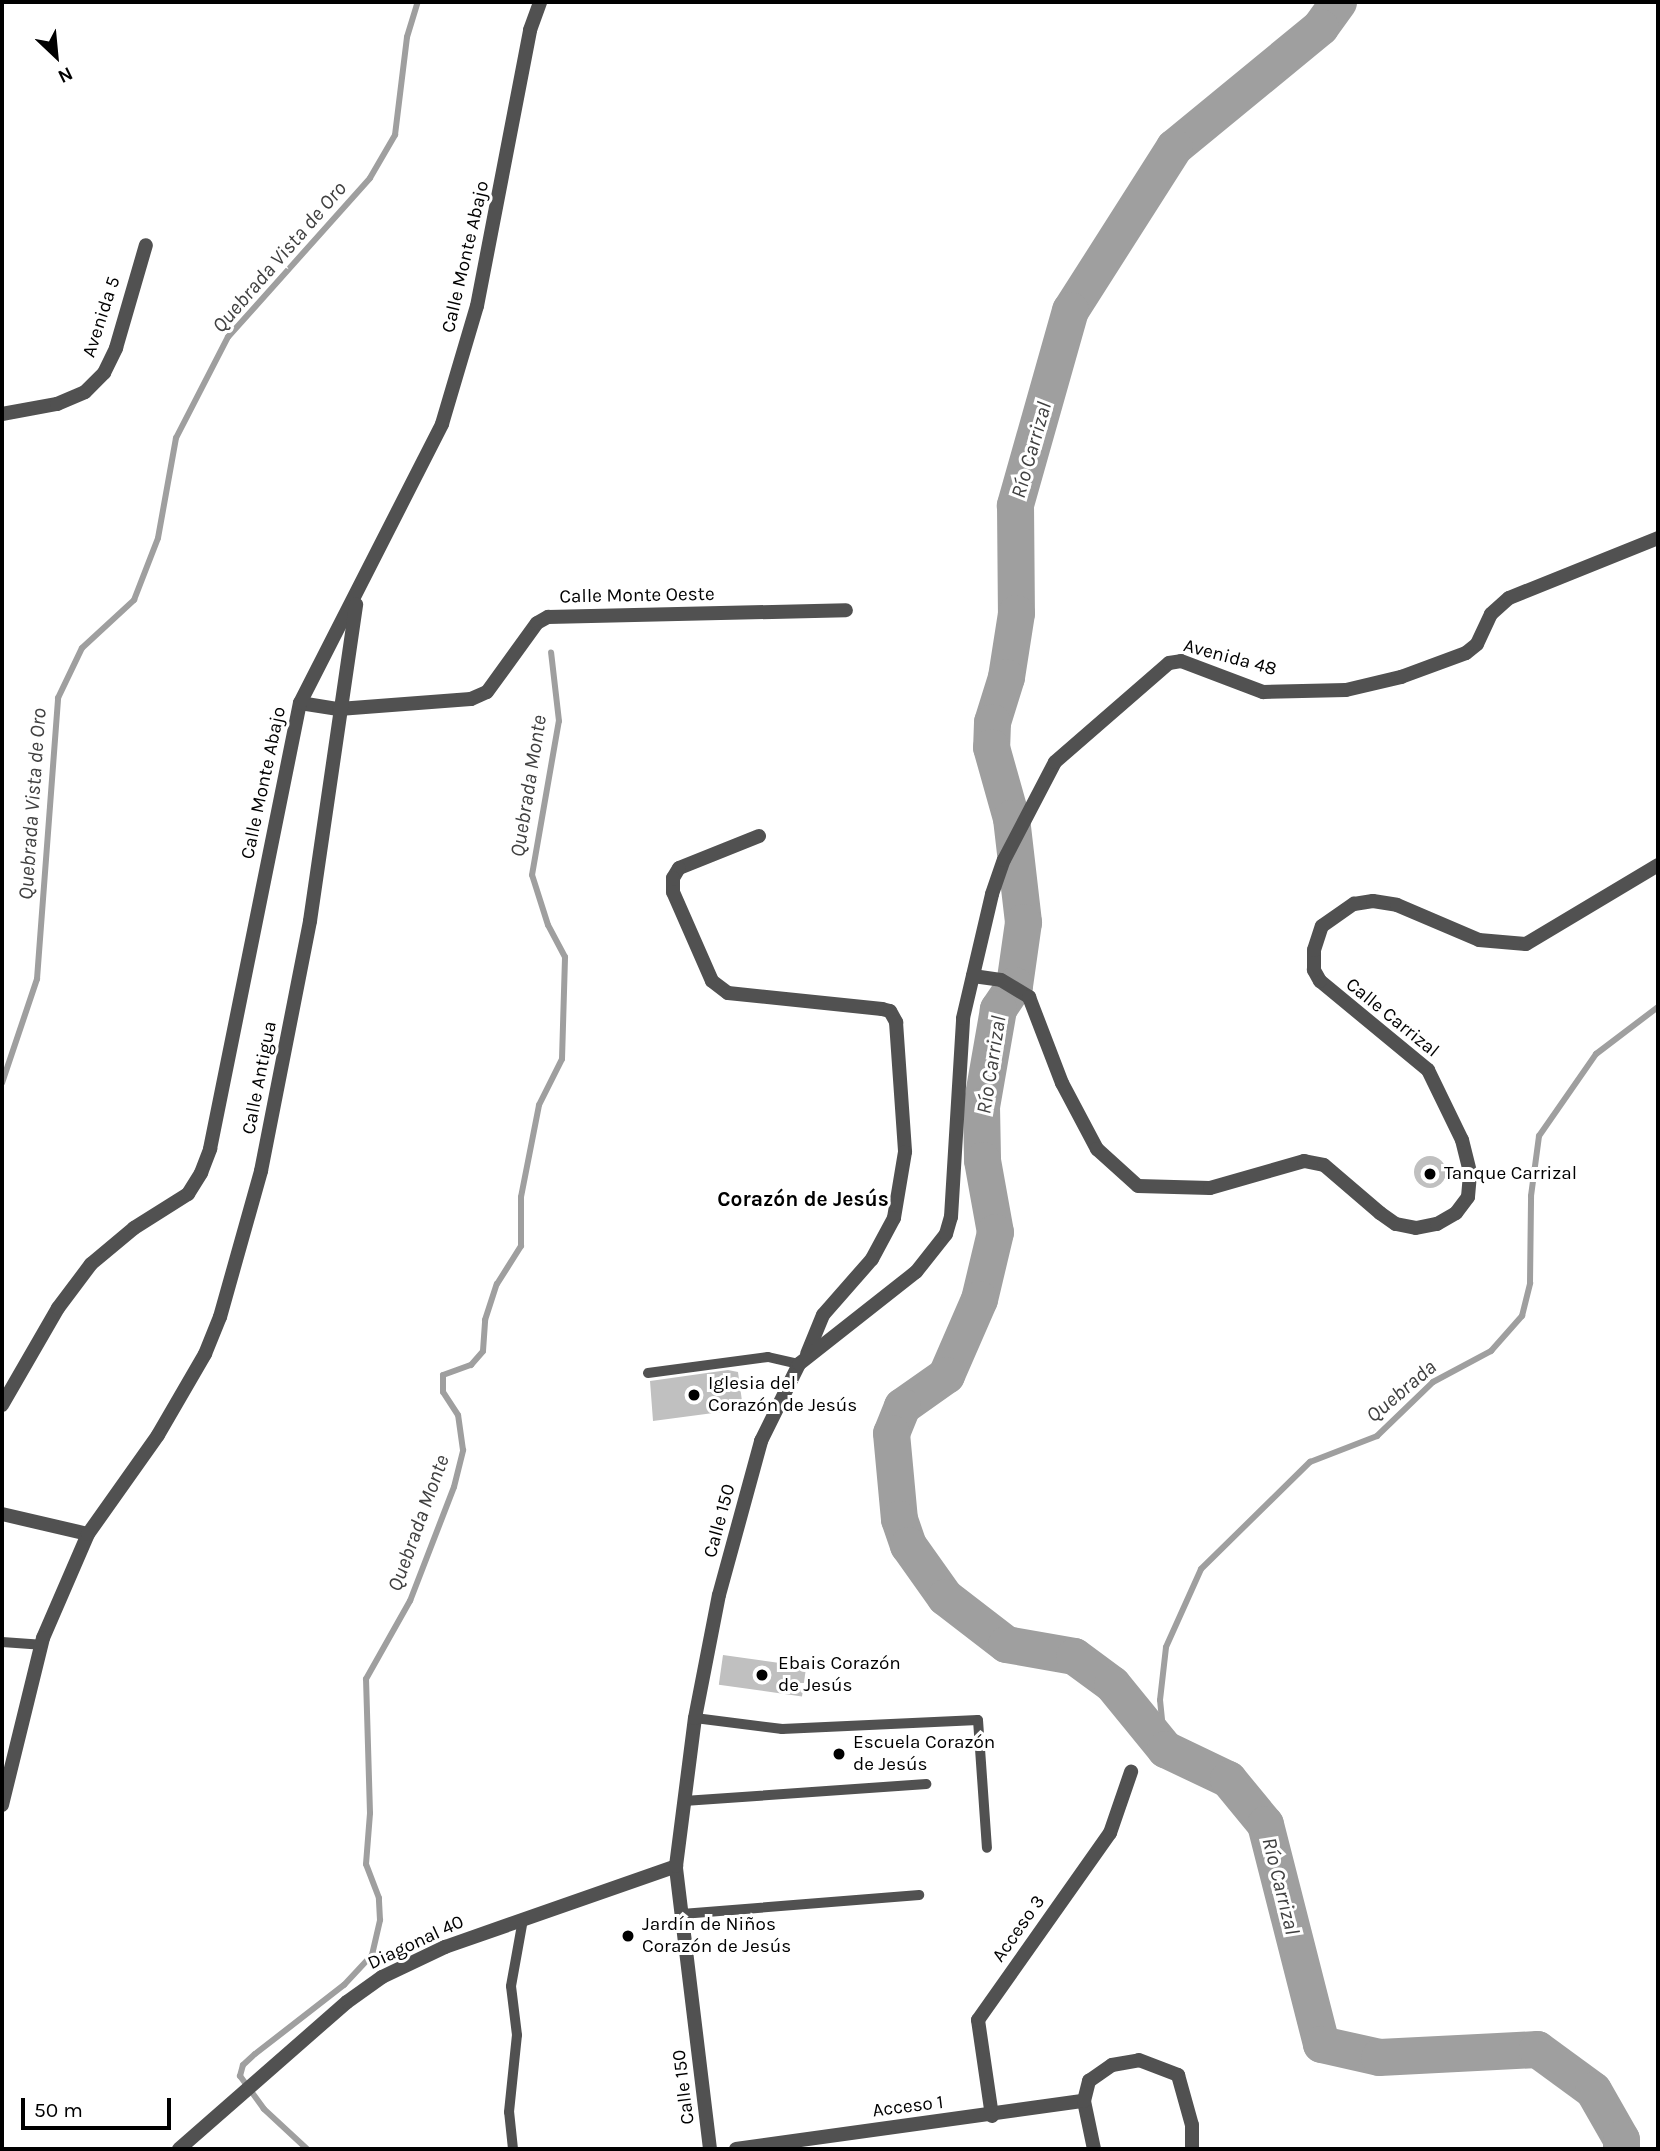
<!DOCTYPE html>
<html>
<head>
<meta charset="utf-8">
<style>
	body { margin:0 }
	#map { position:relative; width:1660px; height:2151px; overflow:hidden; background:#fff; font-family:Karla,sans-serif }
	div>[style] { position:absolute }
	.stream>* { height:6px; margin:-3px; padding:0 3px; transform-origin:3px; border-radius:3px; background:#9f9f9f }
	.river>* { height:37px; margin:-18.5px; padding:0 18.5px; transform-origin:18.5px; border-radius:18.5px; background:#9f9f9f }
	.building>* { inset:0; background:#c0c0c0; transform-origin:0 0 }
	.round { border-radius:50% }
	.lane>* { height:10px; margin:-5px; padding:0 5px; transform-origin:5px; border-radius:5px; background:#515151 }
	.street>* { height:14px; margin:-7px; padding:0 7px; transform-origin:7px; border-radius:7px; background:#515151 }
	.dots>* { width:19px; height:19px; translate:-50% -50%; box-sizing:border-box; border:4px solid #fff; border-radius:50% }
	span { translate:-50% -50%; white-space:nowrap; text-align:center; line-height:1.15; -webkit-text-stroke:6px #fff; paint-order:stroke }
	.street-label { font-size:19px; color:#000 }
	.poi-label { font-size:19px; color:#000 }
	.left { translate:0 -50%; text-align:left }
	.water-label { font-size:21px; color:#404040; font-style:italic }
	.neighbourhood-label { font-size:21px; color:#000; font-weight:700 }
	.frame { position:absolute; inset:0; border:4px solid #000; pointer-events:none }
	.north { position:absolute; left:21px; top:21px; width:70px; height:70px; -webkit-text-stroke:5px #fff; paint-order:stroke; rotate:154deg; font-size:19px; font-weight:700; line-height:28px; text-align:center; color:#000 }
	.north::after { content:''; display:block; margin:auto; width:24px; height:32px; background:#000; clip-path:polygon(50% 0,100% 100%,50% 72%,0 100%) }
	.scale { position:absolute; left:21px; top:2098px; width:150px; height:32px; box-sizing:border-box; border:4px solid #000; border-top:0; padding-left:9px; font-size:21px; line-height:24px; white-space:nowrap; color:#000; -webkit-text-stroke:5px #fff; paint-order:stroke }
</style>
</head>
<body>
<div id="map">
	<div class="stream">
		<i style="left:2px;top:1083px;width:110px;rotate:-71.4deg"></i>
		<i style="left:37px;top:979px;width:282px;rotate:-85.7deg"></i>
		<i style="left:58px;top:698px;width:55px;rotate:-64.4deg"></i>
		<i style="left:82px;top:648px;width:71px;rotate:-42.7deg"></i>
		<i style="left:134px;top:600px;width:66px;rotate:-68.8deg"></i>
		<i style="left:158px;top:538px;width:102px;rotate:-79.8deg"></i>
		<i style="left:176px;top:438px;width:114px;rotate:-62.8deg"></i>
		<i style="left:228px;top:337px;width:213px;rotate:-48.2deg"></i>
		<i style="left:370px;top:178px;width:50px;rotate:-59.8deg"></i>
		<i style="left:395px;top:135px;width:99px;rotate:-83deg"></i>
		<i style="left:407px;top:37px;width:37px;rotate:-73deg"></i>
		<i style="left:1165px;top:1749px;width:49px;rotate:-95.8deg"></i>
		<i style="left:1160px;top:1700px;width:53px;rotate:-83.5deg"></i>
		<i style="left:1166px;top:1647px;width:85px;rotate:-65.8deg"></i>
		<i style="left:1201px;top:1569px;width:153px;rotate:-44.5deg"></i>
		<i style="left:1310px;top:1462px;width:72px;rotate:-21.2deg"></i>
		<i style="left:1377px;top:1436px;width:78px;rotate:-44deg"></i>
		<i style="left:1433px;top:1382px;width:66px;rotate:-28.1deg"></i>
		<i style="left:1491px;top:1351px;width:47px;rotate:-48.5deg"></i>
		<i style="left:1522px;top:1316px;width:34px;rotate:-76deg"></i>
		<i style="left:1530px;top:1283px;width:87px;rotate:-89.3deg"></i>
		<i style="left:1531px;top:1196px;width:61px;rotate:-82.4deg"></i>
		<i style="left:1539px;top:1136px;width:100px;rotate:-55.2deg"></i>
		<i style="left:1596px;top:1054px;width:78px;rotate:-37.2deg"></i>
		<i style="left:307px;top:2149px;width:59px;rotate:-137.1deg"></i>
		<i style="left:264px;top:2109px;width:41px;rotate:-126deg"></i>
		<i style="left:240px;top:2076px;width:11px;rotate:-75deg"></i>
		<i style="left:243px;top:2065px;width:16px;rotate:-43deg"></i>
		<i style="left:255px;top:2054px;width:113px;rotate:-37.8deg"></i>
		<i style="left:344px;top:1985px;width:41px;rotate:-47deg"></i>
		<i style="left:372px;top:1955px;width:36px;rotate:-77deg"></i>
		<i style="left:380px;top:1920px;width:22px;rotate:-93deg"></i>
		<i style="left:379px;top:1898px;width:36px;rotate:-111deg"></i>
		<i style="left:366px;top:1864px;width:51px;rotate:-85.5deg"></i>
		<i style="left:370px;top:1813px;width:134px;rotate:-91.7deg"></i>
		<i style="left:366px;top:1679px;width:90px;rotate:-60.6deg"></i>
		<i style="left:410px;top:1601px;width:122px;rotate:-68.9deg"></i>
		<i style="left:454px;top:1487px;width:38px;rotate:-76deg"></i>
		<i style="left:463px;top:1450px;width:35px;rotate:-98deg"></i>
		<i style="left:458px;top:1415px;width:27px;rotate:-123deg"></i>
		<i style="left:443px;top:1392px;width:17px;rotate:-90deg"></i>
		<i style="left:443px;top:1375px;width:30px;rotate:-20deg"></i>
		<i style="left:471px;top:1365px;width:18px;rotate:-49deg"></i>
		<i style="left:483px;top:1351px;width:31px;rotate:-86deg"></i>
		<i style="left:485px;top:1320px;width:38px;rotate:-72deg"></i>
		<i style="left:497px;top:1284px;width:45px;rotate:-57.7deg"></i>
		<i style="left:521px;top:1246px;width:49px;rotate:-90deg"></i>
		<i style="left:521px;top:1197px;width:94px;rotate:-78.9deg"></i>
		<i style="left:539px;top:1105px;width:51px;rotate:-63.4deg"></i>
		<i style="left:562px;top:1059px;width:102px;rotate:-88.3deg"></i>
		<i style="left:565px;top:957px;width:36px;rotate:-118deg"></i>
		<i style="left:548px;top:925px;width:52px;rotate:-107.7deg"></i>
		<i style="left:532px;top:875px;width:156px;rotate:-80.1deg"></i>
		<i style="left:559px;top:721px;width:69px;rotate:-96.6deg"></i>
	</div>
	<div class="river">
		<i style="left:1338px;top:2px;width:31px;rotate:126deg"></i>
		<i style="left:1320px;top:27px;width:189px;rotate:140.6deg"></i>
		<i style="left:1174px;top:147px;width:193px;rotate:122.5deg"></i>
		<i style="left:1070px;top:310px;width:203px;rotate:105.8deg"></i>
		<i style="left:1015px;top:505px;width:108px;rotate:89.5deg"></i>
		<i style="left:1016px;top:613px;width:65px;rotate:98.9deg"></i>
		<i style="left:1006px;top:677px;width:47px;rotate:107.3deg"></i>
		<i style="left:992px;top:722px;width:25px;rotate:92deg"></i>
		<i style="left:991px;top:747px;width:74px;rotate:74.3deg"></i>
		<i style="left:1011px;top:818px;width:105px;rotate:83.4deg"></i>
		<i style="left:1023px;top:922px;width:64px;rotate:98.1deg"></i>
		<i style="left:1014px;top:985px;width:29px;rotate:124deg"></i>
		<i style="left:998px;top:1009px;width:98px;rotate:99.9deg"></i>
		<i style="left:981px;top:1106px;width:54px;rotate:88.9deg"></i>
		<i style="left:982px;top:1160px;width:73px;rotate:79.8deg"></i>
		<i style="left:995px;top:1232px;width:69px;rotate:103.4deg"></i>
		<i style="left:979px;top:1299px;width:83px;rotate:113.5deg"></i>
		<i style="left:946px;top:1375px;width:54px;rotate:144.8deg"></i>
		<i style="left:902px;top:1406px;width:29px;rotate:112deg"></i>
		<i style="left:891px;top:1433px;width:86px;rotate:84.7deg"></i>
		<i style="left:899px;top:1519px;width:28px;rotate:71deg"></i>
		<i style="left:908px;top:1545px;width:64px;rotate:54.6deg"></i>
		<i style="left:945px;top:1597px;width:77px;rotate:37.6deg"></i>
		<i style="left:1006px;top:1644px;width:69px;rotate:10deg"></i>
		<i style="left:1074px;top:1656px;width:47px;rotate:36.4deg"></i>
		<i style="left:1112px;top:1684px;width:84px;rotate:50.8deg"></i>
		<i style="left:1165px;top:1749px;width:70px;rotate:25.5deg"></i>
		<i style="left:1228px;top:1779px;width:58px;rotate:50.6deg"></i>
		<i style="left:1265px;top:1824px;width:227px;rotate:75.7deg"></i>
		<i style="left:1321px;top:2044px;width:59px;rotate:12.6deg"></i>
		<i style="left:1379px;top:2057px;width:158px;rotate:-2.9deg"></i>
		<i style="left:1537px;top:2049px;width:69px;rotate:36.2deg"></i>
		<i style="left:1593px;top:2090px;width:56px;rotate:60.3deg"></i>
		<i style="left:1621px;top:2139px;width:10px;rotate:90deg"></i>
	</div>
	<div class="building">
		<i class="round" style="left:1414px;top:1156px;width:32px;height:32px"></i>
		<i style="clip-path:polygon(728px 1370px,738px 1372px,742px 1401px,734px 1403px,736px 1410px,653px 1421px,650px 1381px)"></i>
		<i style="left:723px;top:1655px;width:84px;height:30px;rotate:8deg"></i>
	</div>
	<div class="lane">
		<i style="left:648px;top:1373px;width:121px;rotate:-7.6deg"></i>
		<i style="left:768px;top:1357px;width:32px;rotate:13deg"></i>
		<i style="left:2px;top:1642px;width:39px;rotate:4deg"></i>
		<i style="left:695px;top:1718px;width:88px;rotate:7.2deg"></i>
		<i style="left:782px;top:1729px;width:196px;rotate:-2.6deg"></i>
		<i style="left:978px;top:1720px;width:128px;rotate:86deg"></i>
		<i style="left:684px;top:1801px;width:243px;rotate:-4deg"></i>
		<i style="left:682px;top:1914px;width:238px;rotate:-4.6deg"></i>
		<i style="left:513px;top:2149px;width:37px;rotate:-96deg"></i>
		<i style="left:509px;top:2112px;width:77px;rotate:-84.1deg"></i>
		<i style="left:517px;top:2035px;width:49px;rotate:-97deg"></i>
		<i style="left:511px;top:1986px;width:68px;rotate:-79.8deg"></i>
	</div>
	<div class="street">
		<i style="left:2px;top:414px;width:56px;rotate:-10.3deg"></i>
		<i style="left:57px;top:404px;width:30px;rotate:-23deg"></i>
		<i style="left:85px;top:392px;width:27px;rotate:-45deg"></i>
		<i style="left:104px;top:373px;width:28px;rotate:-64deg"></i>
		<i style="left:116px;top:348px;width:107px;rotate:-73.8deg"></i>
		<i style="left:300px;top:703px;width:39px;rotate:9deg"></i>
		<i style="left:339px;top:709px;width:132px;rotate:-4.3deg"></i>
		<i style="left:471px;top:699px;width:17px;rotate:-24deg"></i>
		<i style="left:487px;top:692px;width:85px;rotate:-54.1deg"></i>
		<i style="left:537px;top:623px;width:13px;rotate:-29deg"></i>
		<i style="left:548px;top:617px;width:298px;rotate:-1.3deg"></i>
		<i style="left:759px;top:836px;width:86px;rotate:158.2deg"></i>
		<i style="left:679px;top:868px;width:12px;rotate:121deg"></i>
		<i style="left:673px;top:878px;width:14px;rotate:90deg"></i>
		<i style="left:673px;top:892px;width:97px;rotate:66.3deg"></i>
		<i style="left:712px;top:981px;width:20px;rotate:37deg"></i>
		<i style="left:728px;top:993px;width:155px;rotate:5.9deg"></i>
		<i style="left:882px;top:1009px;width:8px;rotate:14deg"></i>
		<i style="left:890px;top:1011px;width:13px;rotate:61deg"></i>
		<i style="left:896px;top:1022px;width:130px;rotate:86deg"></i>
		<i style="left:905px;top:1152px;width:67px;rotate:99.5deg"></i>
		<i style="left:894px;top:1218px;width:47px;rotate:118.2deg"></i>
		<i style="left:872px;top:1259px;width:74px;rotate:131.2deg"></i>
		<i style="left:823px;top:1315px;width:42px;rotate:112.3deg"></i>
		<i style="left:973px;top:976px;width:28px;rotate:8deg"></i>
		<i style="left:1001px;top:980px;width:33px;rotate:31deg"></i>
		<i style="left:1029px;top:997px;width:92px;rotate:69deg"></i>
		<i style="left:1062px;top:1083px;width:75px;rotate:62.1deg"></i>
		<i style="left:1097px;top:1149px;width:55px;rotate:42.1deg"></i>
		<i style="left:1138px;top:1186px;width:72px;rotate:1.6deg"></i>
		<i style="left:1210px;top:1188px;width:98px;rotate:-16deg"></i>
		<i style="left:1304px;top:1161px;width:20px;rotate:11deg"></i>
		<i style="left:1324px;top:1165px;width:74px;rotate:40.6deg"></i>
		<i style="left:1380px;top:1213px;width:19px;rotate:35deg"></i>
		<i style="left:1396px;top:1224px;width:20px;rotate:11deg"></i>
		<i style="left:1416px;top:1228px;width:21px;rotate:-11deg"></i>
		<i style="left:1437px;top:1224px;width:22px;rotate:-30deg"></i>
		<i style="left:1456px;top:1213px;width:20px;rotate:-53deg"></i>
		<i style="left:1468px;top:1197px;width:25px;rotate:-85deg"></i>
		<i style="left:1470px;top:1172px;width:33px;rotate:-104deg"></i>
		<i style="left:1462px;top:1140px;width:78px;rotate:-115.9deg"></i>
		<i style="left:1428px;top:1070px;width:140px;rotate:-140.5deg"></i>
		<i style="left:1320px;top:981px;width:13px;rotate:-119deg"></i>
		<i style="left:1314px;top:970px;width:20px;rotate:-90deg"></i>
		<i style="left:1314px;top:950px;width:25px;rotate:-72deg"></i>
		<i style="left:1322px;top:926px;width:39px;rotate:-35deg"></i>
		<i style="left:1354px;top:904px;width:19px;rotate:-9deg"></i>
		<i style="left:1373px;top:901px;width:24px;rotate:9deg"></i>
		<i style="left:1397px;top:905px;width:89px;rotate:23.1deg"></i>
		<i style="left:1479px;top:940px;width:47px;rotate:4.9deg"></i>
		<i style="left:1526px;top:944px;width:154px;rotate:-30.9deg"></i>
		<i style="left:2px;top:1405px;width:112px;rotate:-60deg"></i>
		<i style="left:58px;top:1308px;width:55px;rotate:-53.1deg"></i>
		<i style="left:91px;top:1264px;width:56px;rotate:-39.9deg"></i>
		<i style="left:134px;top:1228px;width:64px;rotate:-32.2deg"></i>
		<i style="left:188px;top:1194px;width:25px;rotate:-58deg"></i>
		<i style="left:201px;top:1173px;width:26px;rotate:-69deg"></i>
		<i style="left:210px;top:1149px;width:455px;rotate:-78.6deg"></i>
		<i style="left:300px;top:703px;width:313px;rotate:-63deg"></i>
		<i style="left:442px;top:424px;width:123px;rotate:-73.5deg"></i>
		<i style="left:477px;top:306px;width:281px;rotate:-79.1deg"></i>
		<i style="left:530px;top:30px;width:30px;rotate:-70deg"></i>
		<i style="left:2px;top:1514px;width:88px;rotate:13.1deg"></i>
		<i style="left:88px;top:1534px;width:113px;rotate:113.4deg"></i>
		<i style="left:43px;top:1638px;width:172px;rotate:103.8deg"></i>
		<i style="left:88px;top:1534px;width:121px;rotate:-54.7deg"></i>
		<i style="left:158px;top:1435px;width:94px;rotate:-59.9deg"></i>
		<i style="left:205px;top:1354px;width:40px;rotate:-68deg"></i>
		<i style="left:220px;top:1317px;width:152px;rotate:-74.3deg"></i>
		<i style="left:261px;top:1171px;width:255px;rotate:-78.9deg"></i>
		<i style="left:310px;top:921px;width:320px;rotate:-81.7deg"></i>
		<i style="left:992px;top:2116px;width:97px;rotate:-98.3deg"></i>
		<i style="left:978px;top:2020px;width:229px;rotate:-54.8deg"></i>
		<i style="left:1110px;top:1833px;width:65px;rotate:-71deg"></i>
		<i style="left:179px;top:2149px;width:223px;rotate:-41.2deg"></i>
		<i style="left:347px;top:2002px;width:43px;rotate:-35.5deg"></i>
		<i style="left:382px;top:1977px;width:70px;rotate:-25.5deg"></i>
		<i style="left:445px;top:1947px;width:245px;rotate:-19.3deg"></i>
		<i style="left:710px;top:2149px;width:285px;rotate:-96.9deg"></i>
		<i style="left:676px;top:1866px;width:149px;rotate:-82.7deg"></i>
		<i style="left:695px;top:1718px;width:125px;rotate:-79deg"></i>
		<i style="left:719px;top:1595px;width:160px;rotate:-74.7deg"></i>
		<i style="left:761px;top:1441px;width:86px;rotate:-63.7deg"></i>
		<i style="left:799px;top:1364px;width:149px;rotate:-38.2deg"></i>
		<i style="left:916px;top:1272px;width:48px;rotate:-51.7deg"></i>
		<i style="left:946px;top:1234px;width:18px;rotate:-74deg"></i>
		<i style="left:951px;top:1217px;width:199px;rotate:-86.5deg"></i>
		<i style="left:963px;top:1018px;width:127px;rotate:-76.8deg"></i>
		<i style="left:992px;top:894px;width:36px;rotate:-71deg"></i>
		<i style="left:1004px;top:860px;width:110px;rotate:-62.5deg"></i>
		<i style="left:1055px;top:762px;width:151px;rotate:-41deg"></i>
		<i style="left:1169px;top:663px;width:12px;rotate:-9deg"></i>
		<i style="left:1181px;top:661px;width:88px;rotate:20.7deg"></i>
		<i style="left:1263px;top:692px;width:83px;rotate:-1.4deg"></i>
		<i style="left:1346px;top:690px;width:57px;rotate:-13.3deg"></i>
		<i style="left:1401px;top:677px;width:69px;rotate:-20.3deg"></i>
		<i style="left:1466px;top:653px;width:14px;rotate:-39deg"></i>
		<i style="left:1477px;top:644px;width:33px;rotate:-65deg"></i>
		<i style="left:1491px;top:614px;width:24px;rotate:-42deg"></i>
		<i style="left:1509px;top:598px;width:161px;rotate:-21.9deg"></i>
		<i style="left:736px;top:2149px;width:351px;rotate:-7.9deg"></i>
		<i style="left:1094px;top:2149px;width:49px;rotate:-101.8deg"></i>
		<i style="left:1084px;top:2101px;width:21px;rotate:-76deg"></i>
		<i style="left:1089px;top:2081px;width:28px;rotate:-35deg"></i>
		<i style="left:1112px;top:2065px;width:27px;rotate:-10deg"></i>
		<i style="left:1139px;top:2060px;width:42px;rotate:21deg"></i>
		<i style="left:1178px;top:2075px;width:52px;rotate:74.4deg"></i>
		<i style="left:1192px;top:2125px;width:24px;rotate:90deg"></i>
	</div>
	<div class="dots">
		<i style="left:1430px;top:1174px;background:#000"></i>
		<i style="left:694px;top:1395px;background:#000"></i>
		<i style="left:762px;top:1675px;background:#000"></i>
		<i style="left:839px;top:1754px;background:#000"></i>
		<i style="left:628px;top:1936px;background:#000"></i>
	</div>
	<div class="street-label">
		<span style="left:466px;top:257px;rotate:-77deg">Calle Monte Abajo</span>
		<span style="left:102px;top:317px;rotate:-72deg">Avenida 5</span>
		<span style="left:637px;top:596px;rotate:-1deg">Calle Monte Oeste</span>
		<span style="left:1230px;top:658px;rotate:15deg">Avenida 48</span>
		<span style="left:264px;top:783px;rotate:-78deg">Calle Monte Abajo</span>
		<span style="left:1392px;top:1018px;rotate:39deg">Calle Carrizal</span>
		<span style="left:260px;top:1078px;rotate:-79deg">Calle Antigua</span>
		<span style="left:720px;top:1521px;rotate:-75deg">Calle 150</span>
		<span style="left:1019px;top:1929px;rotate:-55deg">Acceso 3</span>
		<span style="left:416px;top:1943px;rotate:-25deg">Diagonal 40</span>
		<span style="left:684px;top:2087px;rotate:-97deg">Calle 150</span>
		<span style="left:908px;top:2107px;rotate:-7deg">Acceso 1</span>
	</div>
	<div class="poi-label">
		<span class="left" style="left:1444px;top:1174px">Tanque Carrizal</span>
		<span class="left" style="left:708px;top:1395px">Iglesia del<br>Corazón de Jesús</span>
		<span class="left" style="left:778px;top:1675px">Ebais Corazón<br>de Jesús</span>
		<span class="left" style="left:853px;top:1754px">Escuela Corazón<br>de Jesús</span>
		<span class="left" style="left:642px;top:1936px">Jardín de Niños<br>Corazón de Jesús</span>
	</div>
	<div class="water-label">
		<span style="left:279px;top:257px;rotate:-49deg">Quebrada Vista de Oro</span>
		<span style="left:1031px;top:450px;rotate:-74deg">Río Carrizal</span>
		<span style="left:528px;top:786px;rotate:-81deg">Quebrada Monte</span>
		<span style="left:32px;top:804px;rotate:-86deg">Quebrada Vista de Oro</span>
		<span style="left:991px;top:1065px;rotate:-81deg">Río Carrizal</span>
		<span style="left:1401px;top:1391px;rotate:-40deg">Quebrada</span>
		<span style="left:418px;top:1523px;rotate:-70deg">Quebrada Monte</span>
		<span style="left:1281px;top:1886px;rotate:76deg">Río Carrizal</span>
	</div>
	<div class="neighbourhood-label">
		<span style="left:803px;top:1199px">Corazón de Jesús</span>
	</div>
	<div class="frame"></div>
	<div class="north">N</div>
	<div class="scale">50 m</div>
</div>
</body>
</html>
